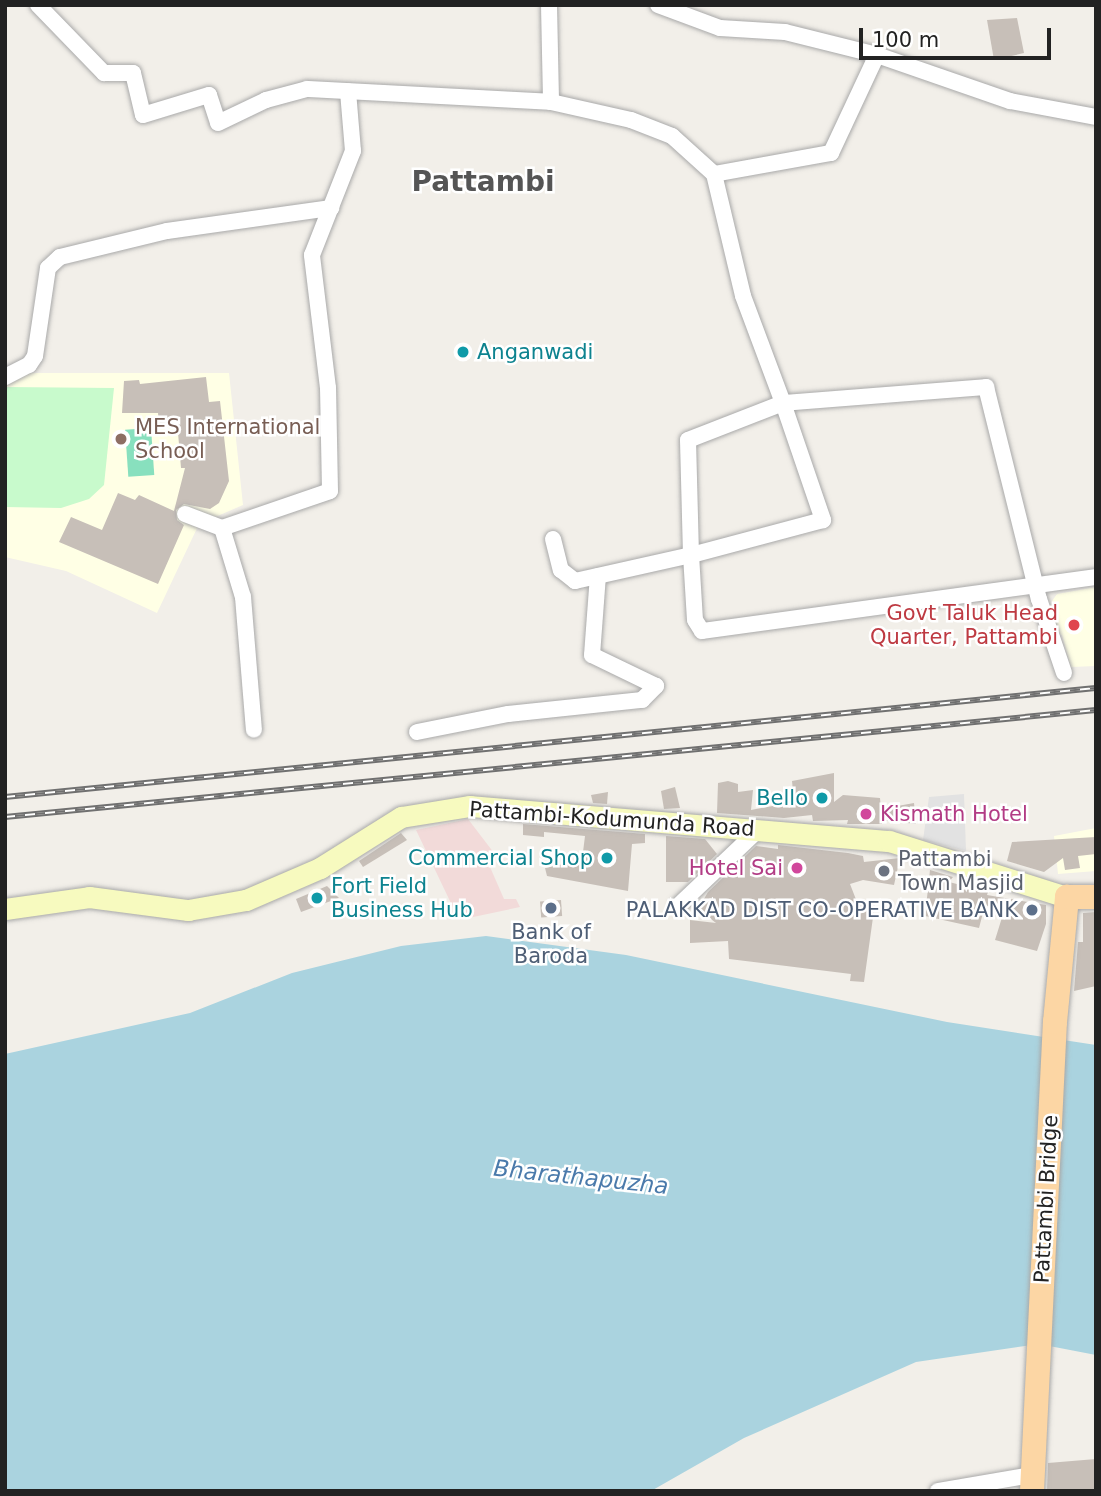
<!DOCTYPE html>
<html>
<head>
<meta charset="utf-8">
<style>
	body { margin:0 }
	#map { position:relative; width:1101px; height:1496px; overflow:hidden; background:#f2efe9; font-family:"DejaVu Sans",sans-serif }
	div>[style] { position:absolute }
	.commercial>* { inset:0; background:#f2dad9 }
	.education>* { inset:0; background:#ffffe5 }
	.park>* { inset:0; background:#c8facc }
	.pitch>* { inset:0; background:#88e0be; transform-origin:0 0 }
	.parking>* { inset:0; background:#e2e2e2 }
	.water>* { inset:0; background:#aad3df }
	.building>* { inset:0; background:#c7bfb8; transform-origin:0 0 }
	.roads { filter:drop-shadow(0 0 2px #a9a9a9) drop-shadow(0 0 2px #a9a9a9) }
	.street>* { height:16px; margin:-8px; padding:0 8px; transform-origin:8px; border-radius:8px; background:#fff }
	.secondary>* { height:21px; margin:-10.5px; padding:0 10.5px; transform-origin:10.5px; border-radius:10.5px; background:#f7fabf }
	.primary>* { height:24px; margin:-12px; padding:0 12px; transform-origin:12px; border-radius:12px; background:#fcd6a4 }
	.rail>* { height:6px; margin-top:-3px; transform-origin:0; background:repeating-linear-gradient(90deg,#fff 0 10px,#707070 0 20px); box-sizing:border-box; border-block:2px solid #707070 }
	.dots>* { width:19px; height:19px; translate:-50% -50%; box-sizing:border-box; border:4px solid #fff; border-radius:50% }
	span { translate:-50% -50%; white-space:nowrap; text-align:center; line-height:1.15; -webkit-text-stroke:5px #fff; paint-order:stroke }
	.culture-label { font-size:21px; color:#0d838f }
	.left { translate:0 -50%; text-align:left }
	.right { translate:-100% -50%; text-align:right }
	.education-label { font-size:21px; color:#785e54 }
	.health-label { font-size:21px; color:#be3a42 }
	.hotel-label { font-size:21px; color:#b23c85 }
	.street-label { font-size:21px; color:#222 }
	.worship-label { font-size:21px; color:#5b616d }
	.service-label { font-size:21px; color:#4e5e75 }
	.water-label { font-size:23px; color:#4a7aab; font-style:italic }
	.district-label { font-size:28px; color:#555; font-weight:700 }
	.frame { position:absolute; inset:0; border:7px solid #222; pointer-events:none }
	.scale { position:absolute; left:859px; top:28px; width:192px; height:32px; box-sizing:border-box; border:4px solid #222; border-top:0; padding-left:9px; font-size:21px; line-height:24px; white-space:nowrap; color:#222; -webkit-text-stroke:5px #fff; paint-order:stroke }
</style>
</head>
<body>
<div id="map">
	<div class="commercial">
		<i style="clip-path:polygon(468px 819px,494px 853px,490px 867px,504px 899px,516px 899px,520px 907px,459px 920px,416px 830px)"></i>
	</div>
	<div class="education">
		<i style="clip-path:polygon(5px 373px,229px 373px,243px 505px,199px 524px,157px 613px,66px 571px,5px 557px)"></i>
		<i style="clip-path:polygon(1096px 587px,1096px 666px,1071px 667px,1062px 635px,1053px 632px,1052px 618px,1058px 617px,1052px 601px,1057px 594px)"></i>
		<i style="clip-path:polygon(1096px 828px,1096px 871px,1058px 874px,1054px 836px)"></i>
	</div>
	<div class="park">
		<i style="clip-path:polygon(5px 387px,114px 388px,104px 485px,89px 499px,61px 508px,5px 507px)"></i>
	</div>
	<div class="pitch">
		<i style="left:151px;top:428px;width:47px;height:26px;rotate:86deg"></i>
	</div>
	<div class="parking">
		<i style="clip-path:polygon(964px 794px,966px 851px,923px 840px,929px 797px)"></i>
	</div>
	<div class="water">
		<i style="clip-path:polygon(486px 936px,626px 955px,947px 1022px,1096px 1045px,1096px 1355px,1039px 1344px,916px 1362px,744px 1438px,651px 1491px,5px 1491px,5px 1054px,190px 1013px,292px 973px,401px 946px)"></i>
	</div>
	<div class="building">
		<i style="clip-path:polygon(1017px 18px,1024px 53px,994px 60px,987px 20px)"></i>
		<i style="clip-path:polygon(206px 377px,209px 402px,220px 401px,229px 481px,219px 503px,210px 509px,184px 504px,176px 510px,177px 520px,184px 525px,158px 584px,59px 542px,71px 517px,102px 530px,118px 493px,135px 500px,139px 495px,174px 511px,185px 468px,181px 468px,177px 421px,159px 423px,158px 413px,122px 413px,124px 381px,139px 380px,140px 384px)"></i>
		<i style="clip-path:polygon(834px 773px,834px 802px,843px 795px,880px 798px,881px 809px,914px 803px,916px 824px,882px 820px,882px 824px,847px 824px,848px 820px,813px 821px,812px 815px,784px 818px,717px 813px,718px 783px,728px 781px,738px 784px,738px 792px,753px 790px,751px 810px,794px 802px,792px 781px)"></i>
		<i style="clip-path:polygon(675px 787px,680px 808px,664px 809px,661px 791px)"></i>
		<i style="clip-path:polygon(608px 792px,607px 804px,593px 803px,591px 795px)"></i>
		<i style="clip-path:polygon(523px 824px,645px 834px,645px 843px,632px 844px,628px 891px,547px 876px,545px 868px,582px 860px,585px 836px,544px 832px,544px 837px,523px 835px)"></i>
		<i style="clip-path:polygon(401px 833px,407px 840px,363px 867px,359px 861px)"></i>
		<i style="clip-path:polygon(666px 836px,705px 839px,717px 854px,688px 882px,666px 882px)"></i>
		<i style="clip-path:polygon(1096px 837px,1096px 854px,1078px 856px,1080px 868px,1065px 870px,1063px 858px,1044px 872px,1007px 861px,1012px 842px)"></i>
		<i style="clip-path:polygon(778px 845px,848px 853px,863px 856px,864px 862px,900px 858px,894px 885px,863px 880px,850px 884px,857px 902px,875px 903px,864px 982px,850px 981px,851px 974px,729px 959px,728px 941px,690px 943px,690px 920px,716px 923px,698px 909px,708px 892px,756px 846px,778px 849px)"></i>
		<i style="clip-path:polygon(930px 870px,953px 877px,949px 882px,988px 892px,987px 895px,1046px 905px,1046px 924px,1037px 951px,995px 940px,1004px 911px,985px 905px,979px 928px,925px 916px)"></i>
		<i style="clip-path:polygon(327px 886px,339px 898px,301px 912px,296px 899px)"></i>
		<i style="left:561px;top:900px;width:16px;height:21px;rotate:86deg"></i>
		<i style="clip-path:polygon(1096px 912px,1096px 986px,1074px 991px,1078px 942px,1083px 942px,1083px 913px)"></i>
		<i style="clip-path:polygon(1096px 1459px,1096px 1491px,1047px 1491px,1048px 1463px)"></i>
	</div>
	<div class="roads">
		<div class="street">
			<i style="left:38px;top:5px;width:95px;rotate:45.9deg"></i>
			<i style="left:104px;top:73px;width:29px"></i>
			<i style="left:133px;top:73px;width:43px;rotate:76.6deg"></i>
			<i style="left:143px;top:115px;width:69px;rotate:-16.9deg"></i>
			<i style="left:209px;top:95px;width:29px;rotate:72deg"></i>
			<i style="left:218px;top:123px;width:53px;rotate:-25.6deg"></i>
			<i style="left:266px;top:100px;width:42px;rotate:-15deg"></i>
			<i style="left:307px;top:89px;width:244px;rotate:3deg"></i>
			<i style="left:549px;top:5px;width:97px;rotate:88.8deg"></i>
			<i style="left:551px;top:102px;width:82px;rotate:12.7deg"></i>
			<i style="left:631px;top:120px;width:44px;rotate:21.3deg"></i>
			<i style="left:672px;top:136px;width:57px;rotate:42.1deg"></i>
			<i style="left:714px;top:174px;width:125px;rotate:76.6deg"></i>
			<i style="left:743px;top:296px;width:114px;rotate:69.5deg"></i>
			<i style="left:783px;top:403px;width:124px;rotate:71.1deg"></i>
			<i style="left:823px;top:520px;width:137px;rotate:165.1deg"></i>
			<i style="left:691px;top:555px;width:115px;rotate:-91.5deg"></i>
			<i style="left:688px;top:440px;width:102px;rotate:-21.3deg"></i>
			<i style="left:783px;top:403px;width:204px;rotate:-4.5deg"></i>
			<i style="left:986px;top:387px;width:219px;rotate:76deg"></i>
			<i style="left:1039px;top:599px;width:78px;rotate:71.3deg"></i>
			<i style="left:658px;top:5px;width:66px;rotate:20.4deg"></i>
			<i style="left:720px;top:28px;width:65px;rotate:3.5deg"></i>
			<i style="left:785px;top:32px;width:95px;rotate:14deg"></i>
			<i style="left:877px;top:55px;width:141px;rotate:19.1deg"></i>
			<i style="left:1010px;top:101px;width:87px;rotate:10.5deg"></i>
			<i style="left:714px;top:174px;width:119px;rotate:-10.2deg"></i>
			<i style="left:831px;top:153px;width:108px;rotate:-64.9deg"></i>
			<i style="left:5px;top:377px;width:27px;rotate:-27deg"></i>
			<i style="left:29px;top:365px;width:11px;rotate:-56deg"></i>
			<i style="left:35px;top:356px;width:89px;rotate:-81.6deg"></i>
			<i style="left:48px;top:268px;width:16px;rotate:-43deg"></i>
			<i style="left:60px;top:257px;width:110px;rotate:-13.7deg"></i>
			<i style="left:167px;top:231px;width:166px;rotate:-8deg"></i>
			<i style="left:185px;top:514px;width:40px;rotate:21deg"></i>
			<i style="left:222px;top:528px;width:114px;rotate:-18.9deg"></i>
			<i style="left:330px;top:491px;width:103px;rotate:-91.1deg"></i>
			<i style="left:328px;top:388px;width:134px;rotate:-96.9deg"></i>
			<i style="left:312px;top:255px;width:112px;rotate:-68.5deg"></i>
			<i style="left:353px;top:151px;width:60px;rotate:-94.8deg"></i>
			<i style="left:222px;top:528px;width:72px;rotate:73.1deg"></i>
			<i style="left:243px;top:597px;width:133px;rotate:85.3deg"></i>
			<i style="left:553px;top:539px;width:32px;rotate:76deg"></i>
			<i style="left:561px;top:570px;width:18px;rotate:38deg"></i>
			<i style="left:575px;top:581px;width:119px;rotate:-12.6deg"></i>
			<i style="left:691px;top:555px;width:65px;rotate:86.5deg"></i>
			<i style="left:695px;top:620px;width:13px;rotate:58deg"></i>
			<i style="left:702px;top:631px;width:398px;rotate:-7.8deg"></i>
			<i style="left:417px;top:732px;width:93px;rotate:-11.2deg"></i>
			<i style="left:508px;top:714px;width:135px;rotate:-6deg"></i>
			<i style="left:642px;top:700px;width:20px;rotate:-45deg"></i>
			<i style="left:656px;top:686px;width:71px;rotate:-154.2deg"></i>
			<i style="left:592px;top:655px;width:79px;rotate:-85.7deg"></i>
			<i style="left:679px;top:905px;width:109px;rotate:-43.5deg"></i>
			<i style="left:938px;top:1491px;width:95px;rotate:-9.7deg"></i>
		</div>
		<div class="secondary">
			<i style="left:5px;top:909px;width:85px;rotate:-8.1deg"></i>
			<i style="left:89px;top:897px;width:100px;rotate:7.5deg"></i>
			<i style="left:188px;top:910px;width:59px;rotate:-9.8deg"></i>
			<i style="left:246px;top:900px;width:81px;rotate:-23.4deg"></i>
			<i style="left:320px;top:868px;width:96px;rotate:-32.2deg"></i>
			<i style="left:401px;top:817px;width:70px;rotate:-9.1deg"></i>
			<i style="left:470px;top:806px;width:420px;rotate:4.8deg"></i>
			<i style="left:889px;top:841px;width:187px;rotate:17.5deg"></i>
		</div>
		<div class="primary">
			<i style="left:1032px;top:1491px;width:470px;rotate:-87.2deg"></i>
			<i style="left:1055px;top:1022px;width:126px;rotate:-84.5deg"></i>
			<i style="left:1067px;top:897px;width:29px"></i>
		</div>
	</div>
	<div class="rail">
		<i style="left:5px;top:797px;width:1096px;rotate:-5.71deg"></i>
		<i style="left:5px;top:817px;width:1096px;rotate:-5.6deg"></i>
	</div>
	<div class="dots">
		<i style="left:463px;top:352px;background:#0f9aa8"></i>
		<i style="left:121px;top:439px;background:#8d6e63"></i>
		<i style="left:1074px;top:625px;background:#e0444e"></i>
		<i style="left:822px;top:798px;background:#0f9aa8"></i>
		<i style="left:866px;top:814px;background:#d1479c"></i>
		<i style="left:607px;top:858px;background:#0f9aa8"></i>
		<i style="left:797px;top:868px;background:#d1479c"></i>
		<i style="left:884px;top:871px;background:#6b7280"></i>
		<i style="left:317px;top:898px;background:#0f9aa8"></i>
		<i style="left:551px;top:908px;background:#5c6f8a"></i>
		<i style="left:1032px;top:910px;background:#5c6f8a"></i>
	</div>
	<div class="culture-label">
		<span class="left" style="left:477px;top:352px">Anganwadi</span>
		<span class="right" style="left:808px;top:798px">Bello</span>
		<span class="right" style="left:593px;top:858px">Commercial Shop</span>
		<span class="left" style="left:331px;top:898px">Fort Field<br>Business Hub</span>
	</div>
	<div class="education-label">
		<span class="left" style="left:135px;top:439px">MES International<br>School</span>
	</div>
	<div class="health-label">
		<span class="right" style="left:1058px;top:625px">Govt Taluk Head<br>Quarter, Pattambi</span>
	</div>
	<div class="hotel-label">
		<span class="left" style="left:880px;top:814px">Kismath Hotel</span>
		<span class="right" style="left:783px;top:868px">Hotel Sai</span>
	</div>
	<div class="street-label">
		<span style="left:612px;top:819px;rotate:4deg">Pattambi-Kodumunda Road</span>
		<span style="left:1046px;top:1199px;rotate:-87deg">Pattambi Bridge</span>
	</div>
	<div class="worship-label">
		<span class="left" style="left:898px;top:871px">Pattambi<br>Town Masjid</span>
	</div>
	<div class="service-label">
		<span class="right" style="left:1018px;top:910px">PALAKKAD DIST CO-OPERATIVE BANK</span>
		<span style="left:551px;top:944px">Bank of<br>Baroda</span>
	</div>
	<div class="water-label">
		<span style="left:581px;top:1177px;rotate:6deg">Bharathapuzha</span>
	</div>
	<div class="district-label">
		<span style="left:483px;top:182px">Pattambi</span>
	</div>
	<div class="frame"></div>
	<div class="scale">100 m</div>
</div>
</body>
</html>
